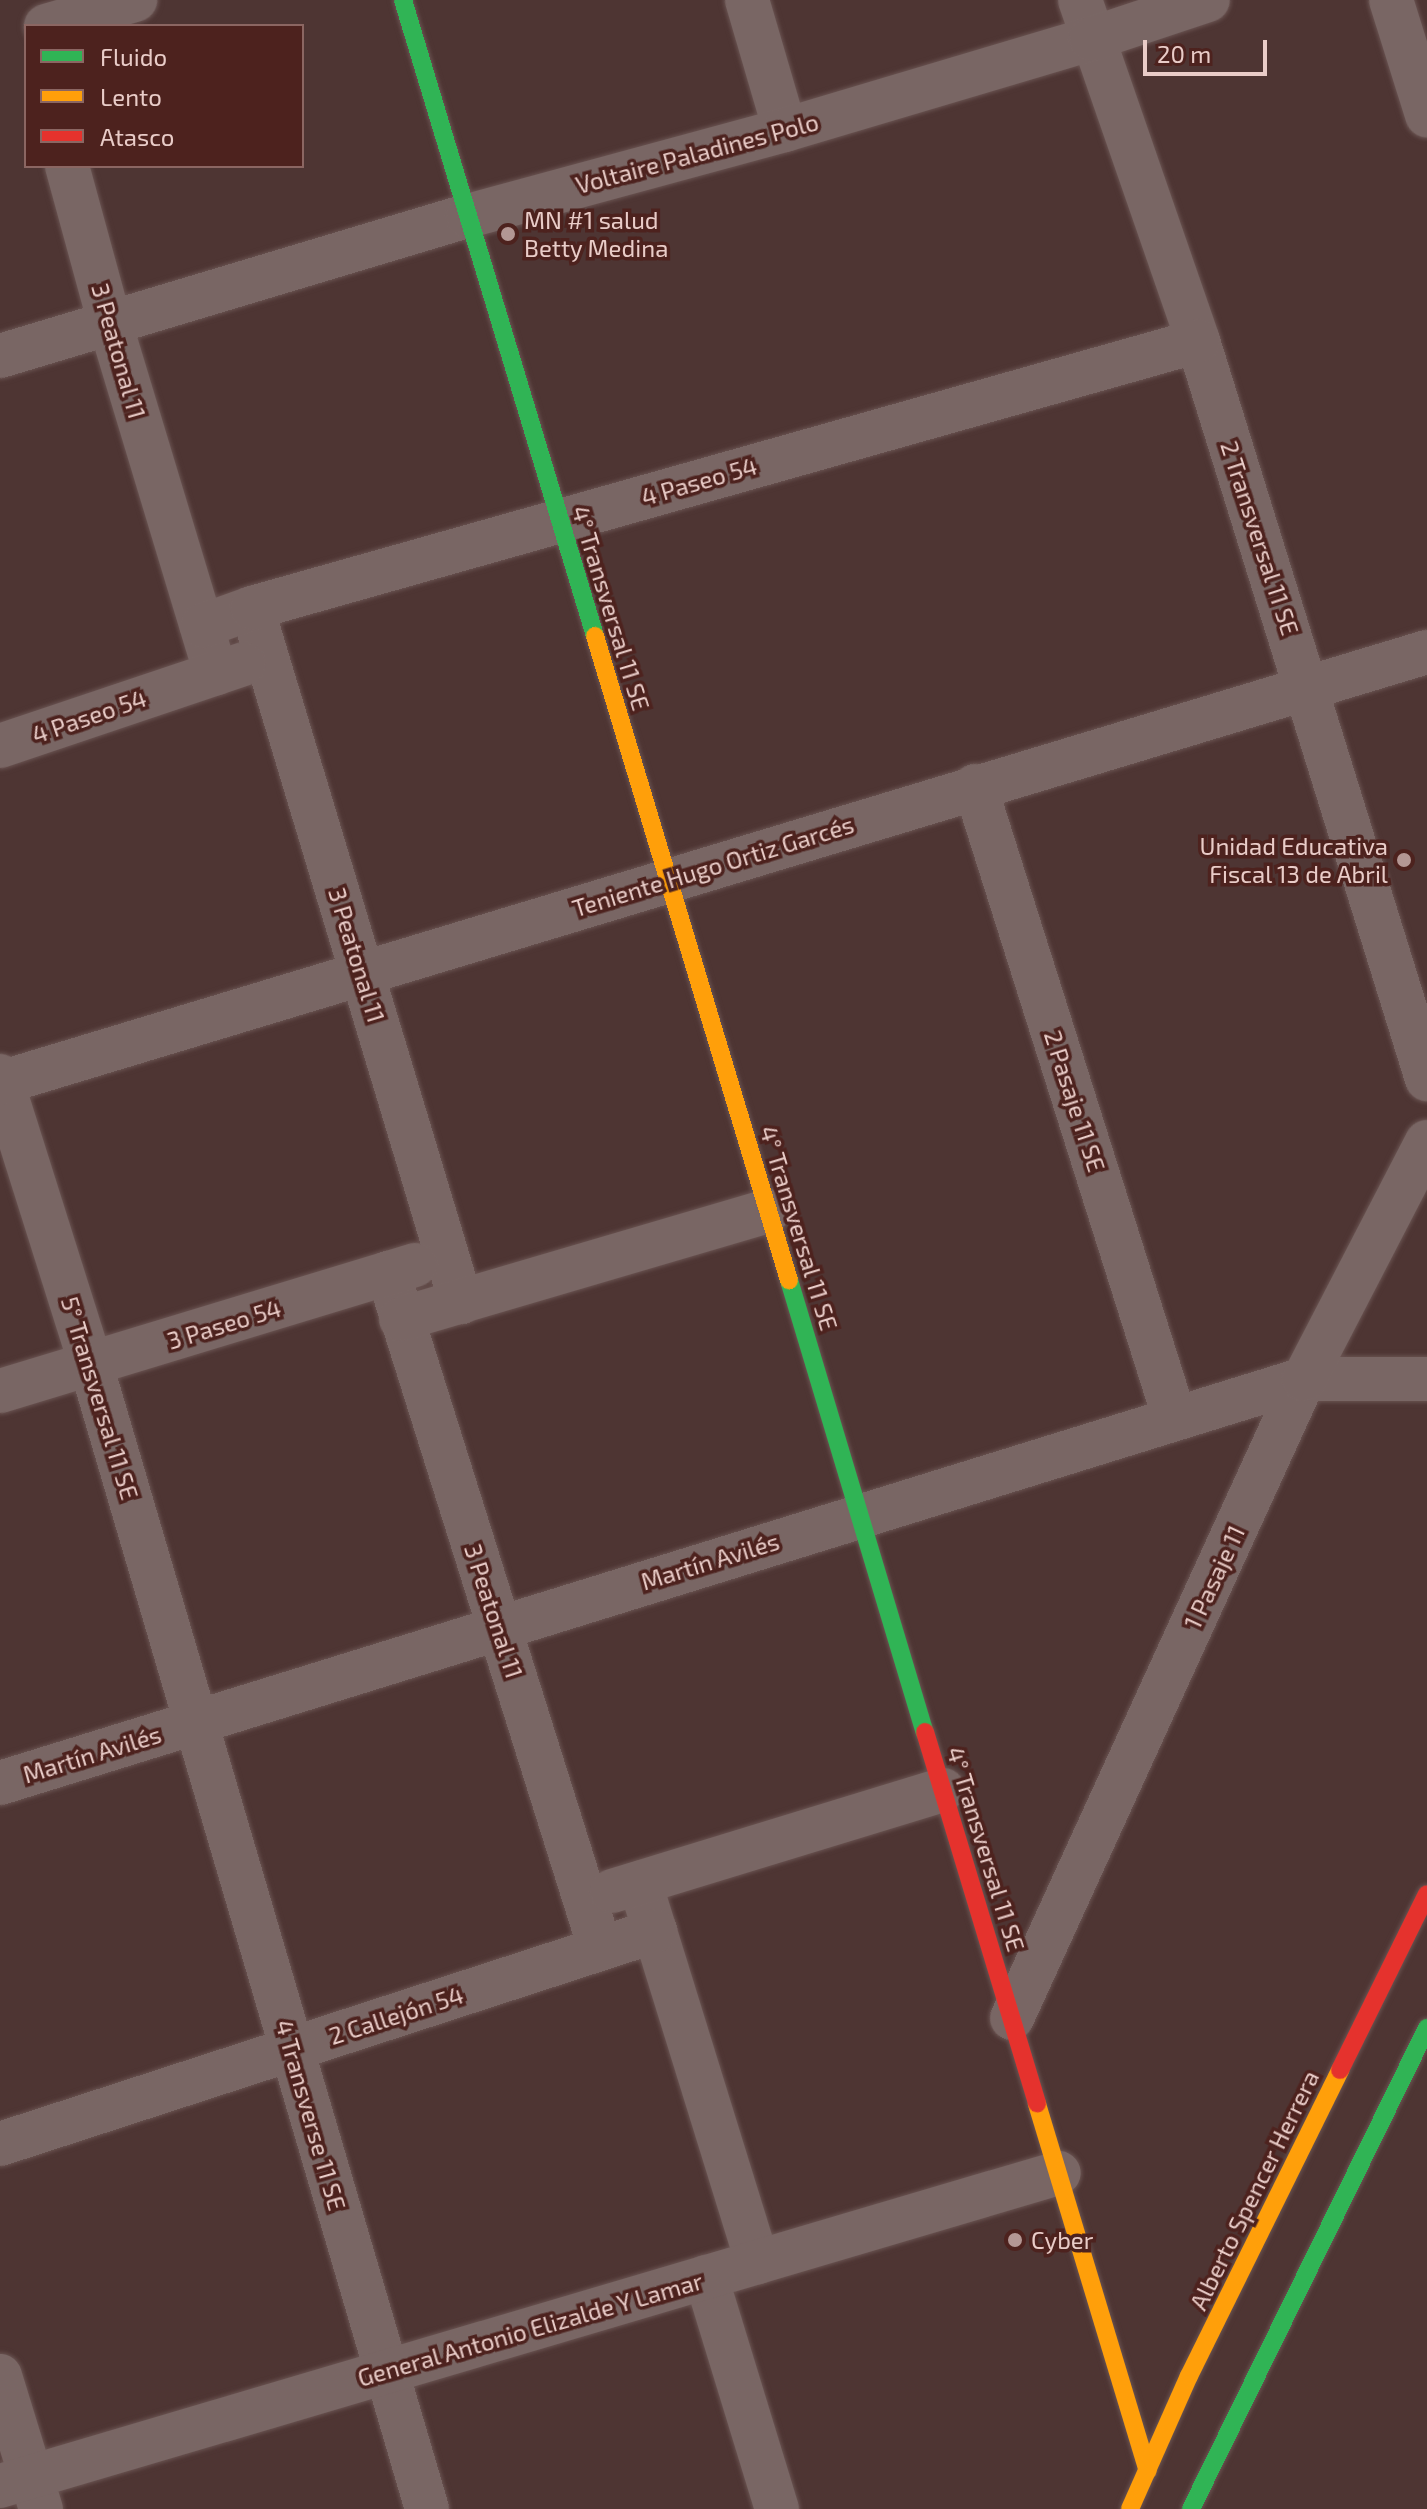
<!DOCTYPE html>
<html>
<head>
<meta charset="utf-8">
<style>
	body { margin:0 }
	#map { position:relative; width:1427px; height:2509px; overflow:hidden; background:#4e3533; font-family:"Exo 2",sans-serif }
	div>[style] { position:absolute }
	.roads { filter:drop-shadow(0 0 2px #695351) drop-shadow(0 0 2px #695351) }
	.street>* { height:44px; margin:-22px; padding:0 22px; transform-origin:22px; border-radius:22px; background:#796664 }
	.fast>* { height:18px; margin:-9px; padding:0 9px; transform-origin:9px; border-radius:9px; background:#30b455 }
	.slow>* { height:18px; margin:-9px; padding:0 9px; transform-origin:9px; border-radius:9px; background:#ff9f0a }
	.jam>* { height:18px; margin:-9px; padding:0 9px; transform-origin:9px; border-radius:9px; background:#e5322d }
	.dots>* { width:22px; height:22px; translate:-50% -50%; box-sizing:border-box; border:4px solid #4d221e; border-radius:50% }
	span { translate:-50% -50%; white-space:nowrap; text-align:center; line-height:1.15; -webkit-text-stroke:7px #4d221e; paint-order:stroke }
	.street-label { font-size:24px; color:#e9ccc8 }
	.poi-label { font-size:24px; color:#e9ccc8 }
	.left { translate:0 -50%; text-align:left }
	.right { translate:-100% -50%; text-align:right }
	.legend { position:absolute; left:24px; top:24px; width:280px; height:144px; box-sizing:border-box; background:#4d221e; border:2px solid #8b6662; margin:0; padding:10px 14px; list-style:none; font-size:24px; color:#e9ccc8 }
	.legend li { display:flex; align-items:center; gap:16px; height:40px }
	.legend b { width:40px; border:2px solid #8b6662 }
	.scale { position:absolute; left:1143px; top:40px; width:124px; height:36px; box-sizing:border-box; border:4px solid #e9ccc8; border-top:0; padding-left:10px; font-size:24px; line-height:28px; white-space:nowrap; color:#e9ccc8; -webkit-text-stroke:6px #4d221e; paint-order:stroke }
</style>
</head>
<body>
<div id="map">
	<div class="roads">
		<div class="street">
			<i style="left:747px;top:0;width:135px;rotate:73.7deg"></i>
			<i style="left:1080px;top:0;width:361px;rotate:70.9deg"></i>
			<i style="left:1198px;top:341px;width:773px;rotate:72.76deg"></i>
			<i style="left:1391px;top:0;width:121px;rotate:72.6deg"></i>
			<i style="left:46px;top:26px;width:93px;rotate:-16.3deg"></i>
			<i style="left:67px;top:166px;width:163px;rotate:74.7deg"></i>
			<i style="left:110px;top:323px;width:366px;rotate:73.2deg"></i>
			<i style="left:0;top:356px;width:488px;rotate:-16.7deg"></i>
			<i style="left:468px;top:216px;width:328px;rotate:-15.2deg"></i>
			<i style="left:785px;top:130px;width:319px;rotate:-16.6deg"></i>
			<i style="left:1091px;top:39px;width:123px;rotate:-18.4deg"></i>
			<i style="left:252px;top:608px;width:725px;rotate:73.24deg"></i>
			<i style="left:202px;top:626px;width:53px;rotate:-19.8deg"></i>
			<i style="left:252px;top:608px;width:983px;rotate:-15.76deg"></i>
			<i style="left:0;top:746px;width:257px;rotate:-18.6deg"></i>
			<i style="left:975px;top:786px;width:661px;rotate:72.47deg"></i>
			<i style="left:0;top:1076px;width:303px;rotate:72.5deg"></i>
			<i style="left:91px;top:1365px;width:1192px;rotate:73.63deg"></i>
			<i style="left:0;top:1083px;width:1491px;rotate:-16.81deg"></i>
			<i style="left:388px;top:1273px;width:708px;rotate:72.56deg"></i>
			<i style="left:401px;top:1319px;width:383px;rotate:-16.4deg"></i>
			<i style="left:0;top:1391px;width:434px;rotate:-16.9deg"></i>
			<i style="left:0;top:1783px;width:1365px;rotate:-17.21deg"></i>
			<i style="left:1304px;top:1379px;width:123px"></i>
			<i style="left:640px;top:1883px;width:397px;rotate:72.8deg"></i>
			<i style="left:612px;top:1891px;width:346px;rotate:-17deg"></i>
			<i style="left:1012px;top:2018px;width:703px;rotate:-65.44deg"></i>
			<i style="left:1304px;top:1379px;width:267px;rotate:-62.6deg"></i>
			<i style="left:0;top:2144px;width:689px;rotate:-18.01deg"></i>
			<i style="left:706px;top:2277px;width:243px;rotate:73deg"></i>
			<i style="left:0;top:2376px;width:139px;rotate:72.9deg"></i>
			<i style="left:0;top:2486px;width:1104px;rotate:-16.47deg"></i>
		</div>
		<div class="fast">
			<i style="left:403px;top:0;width:664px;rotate:73.2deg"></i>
			<i style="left:789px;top:1280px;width:472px;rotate:73.3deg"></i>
			<i style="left:1191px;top:2509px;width:536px;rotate:-63.87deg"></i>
		</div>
		<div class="slow">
			<i style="left:595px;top:636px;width:673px;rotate:73.24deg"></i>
			<i style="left:1037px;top:2104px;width:383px;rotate:73.2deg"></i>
			<i style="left:1130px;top:2509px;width:145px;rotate:-66.1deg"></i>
			<i style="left:1189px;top:2376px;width:341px;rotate:-63.7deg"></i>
		</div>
		<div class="jam">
			<i style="left:925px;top:1732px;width:388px;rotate:73.2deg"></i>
			<i style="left:1340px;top:2070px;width:196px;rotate:-63.7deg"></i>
		</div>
	</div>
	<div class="dots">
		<i style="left:508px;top:234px;background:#b39794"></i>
		<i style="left:1404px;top:860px;background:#b39794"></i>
		<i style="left:1015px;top:2240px;background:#b39794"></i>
	</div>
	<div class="street-label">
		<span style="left:697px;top:153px;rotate:-15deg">Voltaire Paladines Polo</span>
		<span style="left:119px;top:351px;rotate:74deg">3 Peatonal 11</span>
		<span style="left:699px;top:481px;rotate:-16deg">4 Paseo 54</span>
		<span style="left:1260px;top:538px;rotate:72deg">2 Transversal 11 SE</span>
		<span style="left:611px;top:608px;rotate:73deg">4° Transversal 11 SE</span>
		<span style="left:89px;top:716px;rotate:-19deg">4 Paseo 54</span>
		<span style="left:713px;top:866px;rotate:-17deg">Teniente Hugo Ortiz Garcés</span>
		<span style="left:357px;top:955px;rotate:73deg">3 Peatonal 11</span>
		<span style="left:1075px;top:1101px;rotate:72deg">2 Pasaje 11 SE</span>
		<span style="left:799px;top:1228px;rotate:73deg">4° Transversal 11 SE</span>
		<span style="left:224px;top:1324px;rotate:-17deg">3 Paseo 54</span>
		<span style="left:100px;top:1398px;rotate:73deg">5° Transversal 11 SE</span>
		<span style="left:710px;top:1561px;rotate:-17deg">Martín Avilés</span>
		<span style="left:1214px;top:1577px;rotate:-65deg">1 Pasaje 11</span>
		<span style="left:494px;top:1611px;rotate:72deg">3 Peatonal 11</span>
		<span style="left:92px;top:1754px;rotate:-17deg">Martín Avilés</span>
		<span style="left:986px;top:1849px;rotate:73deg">4° Transversal 11 SE</span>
		<span style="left:396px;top:2015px;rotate:-18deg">2 Callejón 54</span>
		<span style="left:311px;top:2115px;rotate:74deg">4 Transverse 11 SE</span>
		<span style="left:1254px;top:2190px;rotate:-64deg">Alberto Spencer Herrera</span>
		<span style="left:530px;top:2329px;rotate:-16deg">General Antonio Elizalde Y Lamar</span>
	</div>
	<div class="poi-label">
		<span class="left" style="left:524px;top:234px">MN #1 salud<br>Betty Medina</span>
		<span class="right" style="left:1388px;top:860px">Unidad Educativa<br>Fiscal 13 de Abril</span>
		<span class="left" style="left:1031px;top:2240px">Cyber</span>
	</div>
	<ul class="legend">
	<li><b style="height:10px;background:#30b455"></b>Fluido</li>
	<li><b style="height:10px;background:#ff9f0a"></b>Lento</li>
	<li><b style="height:10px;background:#e5322d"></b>Atasco</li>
	</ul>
	<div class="scale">20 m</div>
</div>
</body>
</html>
